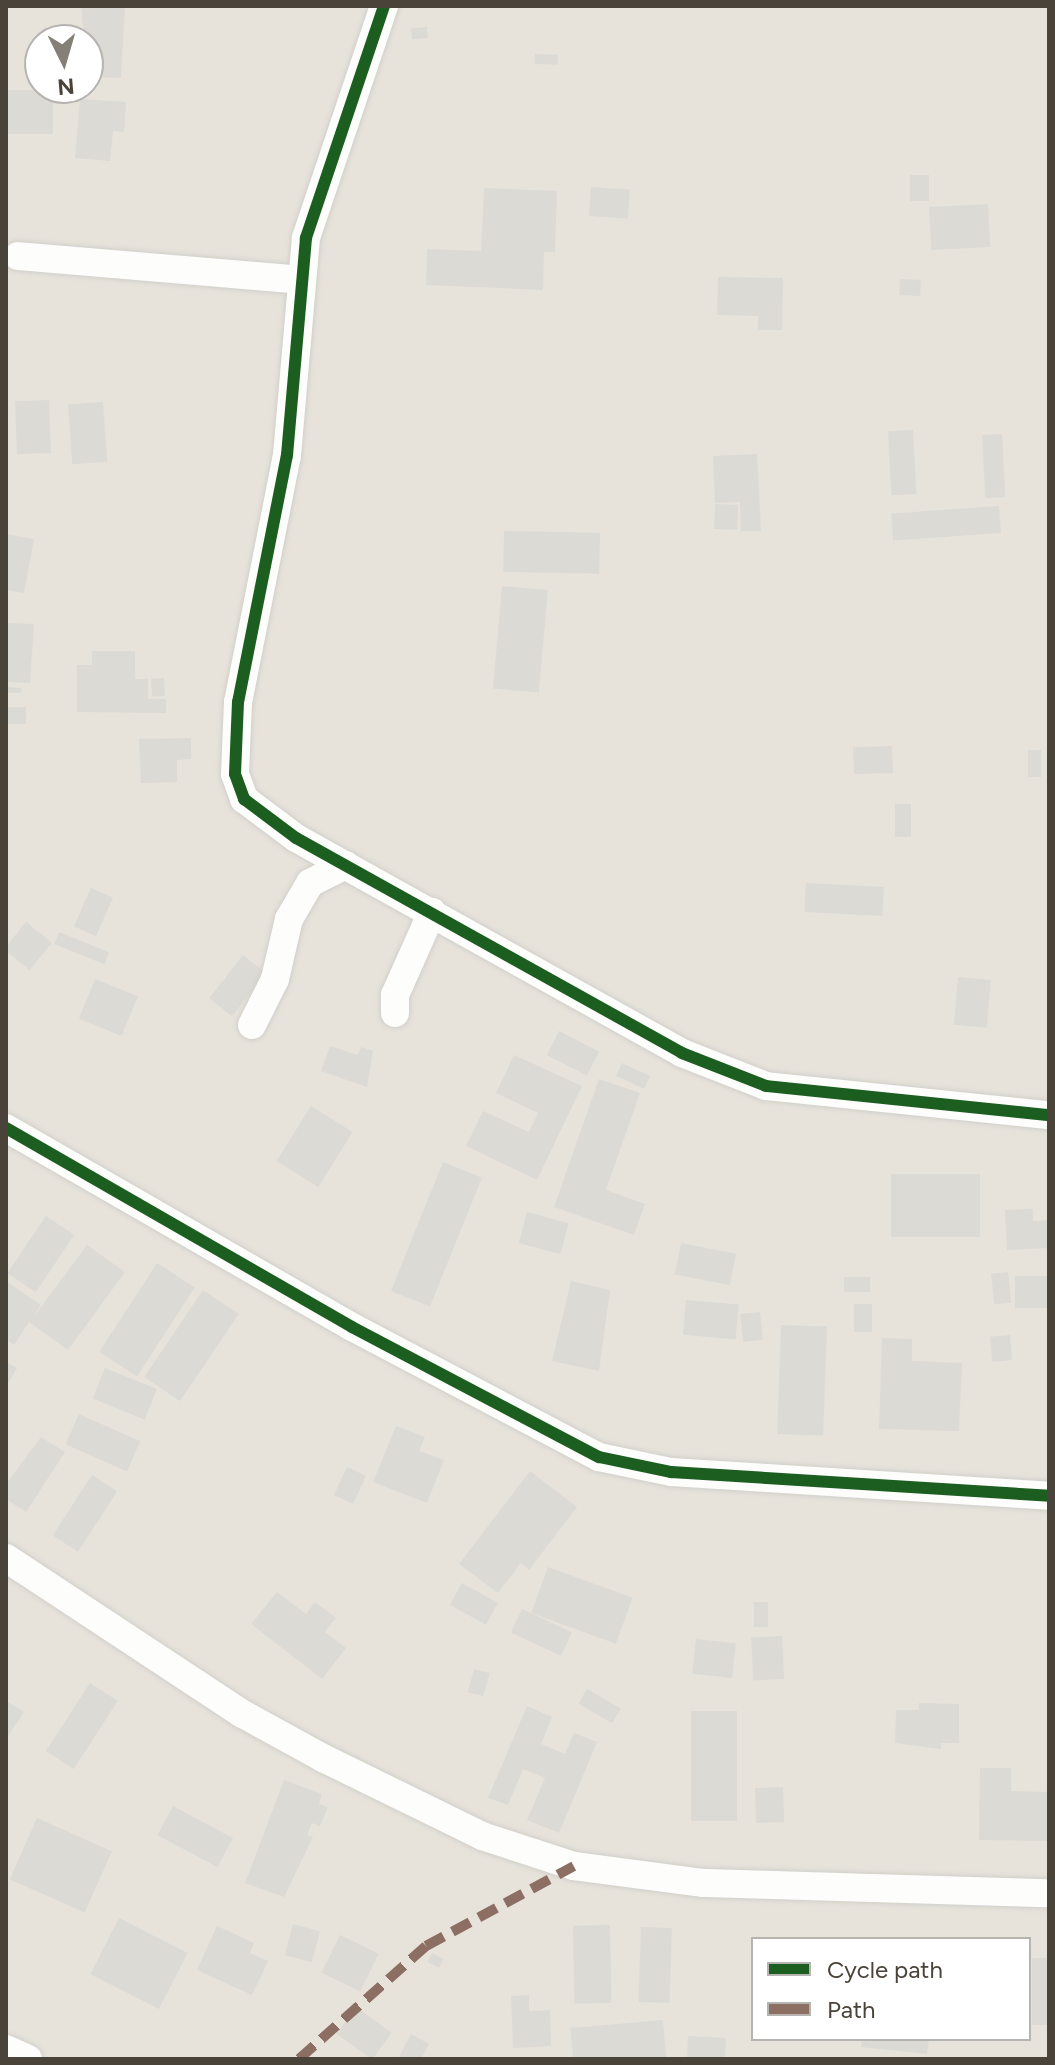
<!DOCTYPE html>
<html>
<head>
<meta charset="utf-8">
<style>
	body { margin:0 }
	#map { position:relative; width:1055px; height:2065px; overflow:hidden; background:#f3f1ed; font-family:Figtree,sans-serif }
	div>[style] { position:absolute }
	.residential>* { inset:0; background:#e7e3db }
	.building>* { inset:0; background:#dcdad5; transform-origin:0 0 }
	.roads { filter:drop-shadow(0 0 2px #d1cfca) drop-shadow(0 0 2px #d1cfca) }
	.minor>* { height:28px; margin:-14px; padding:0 14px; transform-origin:14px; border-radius:14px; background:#fdfdfc }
	.quiet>* { height:10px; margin-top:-5px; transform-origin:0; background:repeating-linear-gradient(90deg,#8d6e63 0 20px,transparent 0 30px) }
	.cycleway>* { height:12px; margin:-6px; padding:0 6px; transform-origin:6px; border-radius:6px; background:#1b5e20 }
	span { translate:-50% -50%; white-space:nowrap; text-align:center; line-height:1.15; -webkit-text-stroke:8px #fff; paint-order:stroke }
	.frame { position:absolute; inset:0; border:8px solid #494339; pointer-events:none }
	.legend { position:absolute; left:751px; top:1937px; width:280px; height:104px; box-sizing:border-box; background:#fff; border:2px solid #b6b4b0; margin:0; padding:10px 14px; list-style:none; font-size:24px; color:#494339 }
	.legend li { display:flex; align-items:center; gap:16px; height:40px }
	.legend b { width:40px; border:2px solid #b6b4b0 }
	.north { position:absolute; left:24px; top:24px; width:80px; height:80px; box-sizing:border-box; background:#fff; border:2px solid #b6b4b0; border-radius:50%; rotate:175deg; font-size:22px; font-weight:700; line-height:32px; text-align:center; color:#494339 }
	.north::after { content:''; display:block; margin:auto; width:28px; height:36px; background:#848078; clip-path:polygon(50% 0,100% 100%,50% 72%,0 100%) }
</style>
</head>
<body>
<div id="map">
	<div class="residential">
		<i style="clip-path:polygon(evenodd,6px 6px,1049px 6px,1049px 2059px,6px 2059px,6px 6px,40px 40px,88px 40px,88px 88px,40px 88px,40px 40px,6px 6px,753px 1939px,1029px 1939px,1029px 2039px,753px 2039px,753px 1939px)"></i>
	</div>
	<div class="building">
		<i style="clip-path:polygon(81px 6px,125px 6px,121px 78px,88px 77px)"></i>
		<i style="left:427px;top:27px;width:11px;height:16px;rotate:85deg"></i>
		<i style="left:535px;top:54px;width:23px;height:10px;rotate:2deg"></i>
		<i style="left:6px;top:90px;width:47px;height:44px"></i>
		<i style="clip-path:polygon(80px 99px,126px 102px,124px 132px,113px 131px,110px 161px,75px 158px)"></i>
		<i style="left:910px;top:175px;width:19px;height:26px"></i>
		<i style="left:591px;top:187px;width:39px;height:29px;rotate:4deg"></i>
		<i style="clip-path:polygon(484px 188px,557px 191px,555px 252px,544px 252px,543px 290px,426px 285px,427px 249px,481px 251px)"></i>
		<i style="left:988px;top:204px;width:43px;height:59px;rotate:87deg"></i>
		<i style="clip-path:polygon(718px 277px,783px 278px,782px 330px,758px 330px,758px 316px,717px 315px)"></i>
		<i style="left:900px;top:279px;width:21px;height:16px;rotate:3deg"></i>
		<i style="left:49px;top:400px;width:53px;height:34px;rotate:88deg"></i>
		<i style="left:103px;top:402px;width:60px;height:35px;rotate:86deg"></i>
		<i style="left:913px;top:430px;width:64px;height:25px;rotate:87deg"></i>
		<i style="left:1002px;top:434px;width:63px;height:20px;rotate:87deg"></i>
		<i style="clip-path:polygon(757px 454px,761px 531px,741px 531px,740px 502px,715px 503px,713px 456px)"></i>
		<i style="left:715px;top:504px;width:23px;height:25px;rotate:2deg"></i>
		<i style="left:999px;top:506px;width:27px;height:108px;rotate:86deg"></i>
		<i style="left:504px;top:531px;width:96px;height:41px;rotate:1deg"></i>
		<i style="clip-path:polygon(6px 534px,34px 539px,24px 593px,6px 590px)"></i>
		<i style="left:502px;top:586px;width:46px;height:103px;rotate:5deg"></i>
		<i style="clip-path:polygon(6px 623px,34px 624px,30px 683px,6px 682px)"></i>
		<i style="clip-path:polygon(92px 651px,135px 651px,135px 679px,148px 679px,148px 699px,166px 699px,166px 713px,77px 712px,77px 665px,92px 665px)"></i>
		<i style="left:164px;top:678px;width:18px;height:13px;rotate:87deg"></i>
		<i style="clip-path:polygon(6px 687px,22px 688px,21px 693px,6px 693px)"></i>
		<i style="left:26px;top:707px;width:17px;height:20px;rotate:90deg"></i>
		<i style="clip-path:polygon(191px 738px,191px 759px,177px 760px,177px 782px,141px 783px,139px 739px)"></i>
		<i style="left:892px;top:746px;width:27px;height:39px;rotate:88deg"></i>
		<i style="left:1028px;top:750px;width:13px;height:27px"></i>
		<i style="left:895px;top:804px;width:16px;height:33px"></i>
		<i style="left:806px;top:883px;width:78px;height:29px;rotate:3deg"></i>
		<i style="left:91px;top:888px;width:24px;height:42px;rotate:24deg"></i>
		<i style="left:26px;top:922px;width:33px;height:35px;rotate:39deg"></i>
		<i style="left:59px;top:932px;width:54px;height:13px;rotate:22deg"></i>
		<i style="left:243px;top:955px;width:29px;height:55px;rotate:38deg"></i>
		<i style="left:958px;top:977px;width:33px;height:48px;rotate:5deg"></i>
		<i style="left:95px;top:979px;width:46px;height:43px;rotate:22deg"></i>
		<i style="left:559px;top:1031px;width:45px;height:27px;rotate:27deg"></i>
		<i style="clip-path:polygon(330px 1046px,358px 1055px,361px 1047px,373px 1051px,367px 1087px,321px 1071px)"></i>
		<i style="clip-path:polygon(514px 1055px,582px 1086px,537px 1180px,466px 1146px,483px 1111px,529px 1132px,538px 1113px,496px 1093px)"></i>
		<i style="left:622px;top:1063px;width:31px;height:14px;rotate:25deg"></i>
		<i style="clip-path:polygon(599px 1079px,640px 1093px,606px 1190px,645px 1204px,634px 1235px,554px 1207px)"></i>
		<i style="left:311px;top:1106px;width:49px;height:65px;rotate:32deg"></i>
		<i style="left:443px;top:1162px;width:42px;height:139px;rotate:22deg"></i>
		<i style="left:891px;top:1174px;width:89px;height:63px"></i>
		<i style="clip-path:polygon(1033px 1209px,1033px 1221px,1049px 1220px,1049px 1248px,1007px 1250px,1005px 1210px)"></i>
		<i style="left:527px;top:1212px;width:43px;height:32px;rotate:15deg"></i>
		<i style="left:46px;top:1216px;width:34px;height:69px;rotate:34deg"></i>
		<i style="left:681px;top:1243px;width:56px;height:32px;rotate:11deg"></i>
		<i style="clip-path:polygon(87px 1245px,125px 1272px,68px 1350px,29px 1322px,14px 1345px,6px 1339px,6px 1281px,41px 1305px,32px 1319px)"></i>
		<i style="left:157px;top:1263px;width:45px;height:106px;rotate:33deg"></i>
		<i style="left:1008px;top:1272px;width:31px;height:17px;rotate:84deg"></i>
		<i style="left:1049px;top:1276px;width:32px;height:34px;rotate:90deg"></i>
		<i style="left:870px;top:1277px;width:15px;height:26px;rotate:90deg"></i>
		<i style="clip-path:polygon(571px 1281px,610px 1290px,599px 1371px,552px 1361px)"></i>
		<i style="left:203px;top:1290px;width:43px;height:105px;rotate:34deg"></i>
		<i style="left:686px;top:1300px;width:53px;height:35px;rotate:5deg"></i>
		<i style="left:854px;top:1304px;width:18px;height:28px"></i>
		<i style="left:760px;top:1312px;width:28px;height:20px;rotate:84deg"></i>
		<i style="left:781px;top:1325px;width:46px;height:109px;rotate:2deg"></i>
		<i style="left:1010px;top:1335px;width:25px;height:20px;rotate:85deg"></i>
		<i style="clip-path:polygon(882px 1338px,912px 1339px,912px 1361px,962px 1363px,959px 1431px,879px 1429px)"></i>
		<i style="clip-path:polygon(6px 1362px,17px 1368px,6px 1387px)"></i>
		<i style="left:105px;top:1368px;width:56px;height:33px;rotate:22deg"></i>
		<i style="left:79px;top:1414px;width:67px;height:33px;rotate:24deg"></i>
		<i style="clip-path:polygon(396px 1426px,425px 1437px,419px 1451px,444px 1460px,427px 1503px,373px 1482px)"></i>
		<i style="clip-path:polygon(41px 1437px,65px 1452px,26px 1512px,6px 1499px,6px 1484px)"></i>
		<i style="left:347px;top:1467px;width:21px;height:31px;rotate:25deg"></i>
		<i style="clip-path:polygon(530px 1471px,577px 1507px,529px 1570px,521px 1563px,498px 1593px,459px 1564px)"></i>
		<i style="left:92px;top:1475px;width:30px;height:72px;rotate:33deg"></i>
		<i style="left:548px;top:1567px;width:90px;height:49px;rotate:20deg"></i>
		<i style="left:462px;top:1583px;width:41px;height:25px;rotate:29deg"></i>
		<i style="clip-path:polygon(277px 1592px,306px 1614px,315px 1602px,336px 1618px,325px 1632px,346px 1648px,322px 1679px,251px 1624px)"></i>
		<i style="left:754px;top:1602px;width:14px;height:25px"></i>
		<i style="left:522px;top:1609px;width:55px;height:26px;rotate:25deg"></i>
		<i style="left:782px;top:1636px;width:43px;height:31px;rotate:87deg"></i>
		<i style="left:696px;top:1639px;width:40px;height:35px;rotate:6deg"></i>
		<i style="left:474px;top:1669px;width:16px;height:24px;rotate:15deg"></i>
		<i style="left:90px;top:1683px;width:33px;height:81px;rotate:33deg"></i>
		<i style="left:587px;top:1689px;width:39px;height:17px;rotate:30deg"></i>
		<i style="clip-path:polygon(6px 1701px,24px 1712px,6px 1739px)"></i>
		<i style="clip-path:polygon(919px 1703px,959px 1704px,959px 1743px,941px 1743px,941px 1749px,895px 1743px,896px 1710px,919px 1710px)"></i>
		<i style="clip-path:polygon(527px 1706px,552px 1717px,541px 1744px,565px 1754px,574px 1733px,597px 1742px,559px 1833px,527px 1820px,545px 1778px,523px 1769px,508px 1805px,488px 1798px)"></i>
		<i style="left:691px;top:1711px;width:46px;height:110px"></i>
		<i style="clip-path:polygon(980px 1768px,1011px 1768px,1011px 1791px,1049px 1792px,1049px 1841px,979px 1840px)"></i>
		<i style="clip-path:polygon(284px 1780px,322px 1794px,319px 1804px,328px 1807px,320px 1826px,312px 1823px,307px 1835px,313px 1837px,284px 1897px,245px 1883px)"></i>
		<i style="left:783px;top:1787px;width:35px;height:28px;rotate:88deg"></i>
		<i style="left:173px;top:1806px;width:68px;height:33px;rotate:28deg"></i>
		<i style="left:37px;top:1818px;width:82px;height:67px;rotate:24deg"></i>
		<i style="left:119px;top:1918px;width:77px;height:63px;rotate:27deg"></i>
		<i style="left:293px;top:1924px;width:28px;height:32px;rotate:15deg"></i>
		<i style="left:610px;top:1925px;width:78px;height:37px;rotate:89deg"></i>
		<i style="clip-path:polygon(217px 1926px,254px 1943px,250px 1953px,268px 1961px,252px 1995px,197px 1970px)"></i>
		<i style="left:641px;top:1927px;width:31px;height:75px;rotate:2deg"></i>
		<i style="left:340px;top:1935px;width:43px;height:42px;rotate:26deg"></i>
		<i style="left:432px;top:1953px;width:13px;height:10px;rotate:27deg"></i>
		<i style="left:1032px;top:1958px;width:17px;height:67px"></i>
		<i style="clip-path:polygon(529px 1995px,529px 2011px,550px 2010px,551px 2046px,513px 2048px,511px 1996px)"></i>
		<i style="left:356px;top:2007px;width:44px;height:33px;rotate:36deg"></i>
		<i style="left:663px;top:2020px;width:38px;height:93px;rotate:85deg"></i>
		<i style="clip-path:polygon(411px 2034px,429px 2044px,421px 2059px,398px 2059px)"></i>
		<i style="left:688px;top:2036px;width:38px;height:21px;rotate:3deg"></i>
		<i style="clip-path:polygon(862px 2039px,929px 2039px,927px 2054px,861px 2047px)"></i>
	</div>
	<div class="roads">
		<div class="minor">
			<i style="left:384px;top:6px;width:245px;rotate:108.6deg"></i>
			<i style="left:306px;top:238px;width:218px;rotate:95deg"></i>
			<i style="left:287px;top:455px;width:252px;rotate:101.2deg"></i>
			<i style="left:238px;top:702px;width:72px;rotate:92.4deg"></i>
			<i style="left:235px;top:774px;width:27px;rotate:70deg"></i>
			<i style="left:244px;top:799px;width:65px;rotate:36.9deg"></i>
			<i style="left:296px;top:838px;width:442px;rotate:29.1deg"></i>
			<i style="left:682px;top:1053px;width:90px;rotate:21.4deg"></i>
			<i style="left:766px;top:1086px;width:284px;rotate:5.9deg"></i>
			<i style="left:18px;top:256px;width:284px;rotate:4.8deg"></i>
			<i style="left:395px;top:1013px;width:18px;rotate:-90deg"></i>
			<i style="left:395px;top:995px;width:91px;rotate:-66deg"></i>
			<i style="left:252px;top:1025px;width:51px;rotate:-63.4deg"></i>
			<i style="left:275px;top:979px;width:62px;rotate:-76.9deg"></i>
			<i style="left:289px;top:919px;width:42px;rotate:-59.7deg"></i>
			<i style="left:310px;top:883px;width:40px;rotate:-26.6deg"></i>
			<i style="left:6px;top:1128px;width:399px;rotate:29.9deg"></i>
			<i style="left:352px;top:1327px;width:279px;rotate:27.8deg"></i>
			<i style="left:599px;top:1457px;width:74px;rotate:11.8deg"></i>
			<i style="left:671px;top:1472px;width:379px;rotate:3.6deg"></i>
			<i style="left:6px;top:1558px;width:282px;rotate:33.4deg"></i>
			<i style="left:241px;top:1713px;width:94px;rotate:28.8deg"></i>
			<i style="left:323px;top:1758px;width:177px;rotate:26.1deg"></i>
			<i style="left:482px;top:1836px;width:97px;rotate:18.1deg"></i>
			<i style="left:574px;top:1866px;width:131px;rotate:7.5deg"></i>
			<i style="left:704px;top:1883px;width:345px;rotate:1.7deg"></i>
			<i style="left:6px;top:2049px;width:24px;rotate:24deg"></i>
		</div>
	</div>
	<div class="quiet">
		<i style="left:299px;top:2059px;width:170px;rotate:-41.7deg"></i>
		<i style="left:426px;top:1946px;width:168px;rotate:-28.4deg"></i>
	</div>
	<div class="cycleway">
		<i style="left:384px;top:6px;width:245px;rotate:108.6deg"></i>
		<i style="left:306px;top:238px;width:218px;rotate:95deg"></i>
		<i style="left:287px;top:455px;width:252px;rotate:101.2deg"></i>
		<i style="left:238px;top:702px;width:72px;rotate:92.4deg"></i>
		<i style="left:235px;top:774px;width:27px;rotate:70deg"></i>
		<i style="left:244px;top:799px;width:65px;rotate:36.9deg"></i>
		<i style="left:296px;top:838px;width:442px;rotate:29.1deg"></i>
		<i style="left:682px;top:1053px;width:90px;rotate:21.4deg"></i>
		<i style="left:766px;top:1086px;width:284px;rotate:5.9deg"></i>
		<i style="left:6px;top:1128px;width:399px;rotate:29.9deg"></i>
		<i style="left:352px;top:1327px;width:279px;rotate:27.8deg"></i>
		<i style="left:599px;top:1457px;width:74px;rotate:11.8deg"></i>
		<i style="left:671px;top:1472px;width:379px;rotate:3.6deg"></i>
	</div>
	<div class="frame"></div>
	<ul class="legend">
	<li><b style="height:10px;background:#1b5e20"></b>Cycle path</li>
	<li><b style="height:10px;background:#8d6e63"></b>Path</li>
	</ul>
	<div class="north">N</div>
</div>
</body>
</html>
